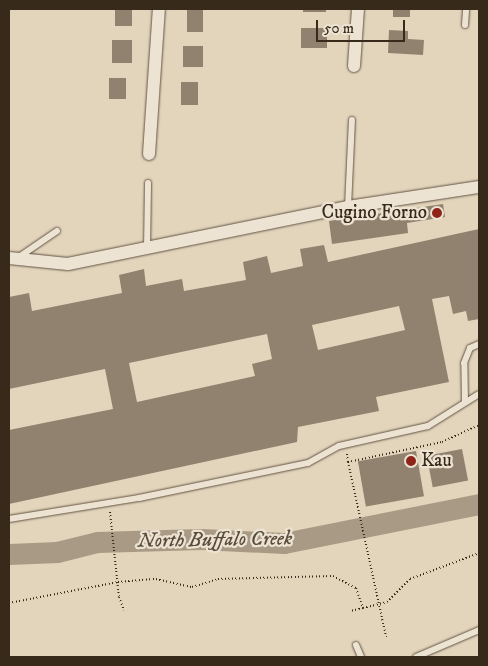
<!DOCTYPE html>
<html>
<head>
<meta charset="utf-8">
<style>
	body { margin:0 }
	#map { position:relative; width:488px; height:666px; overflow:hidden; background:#e3d4bc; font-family:"IM FELL DW Pica",serif }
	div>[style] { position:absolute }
	.river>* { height:21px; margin:-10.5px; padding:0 10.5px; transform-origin:10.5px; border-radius:10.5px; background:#a99a85 }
	.building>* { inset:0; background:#90826e; transform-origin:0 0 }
	.path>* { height:2px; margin-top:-1px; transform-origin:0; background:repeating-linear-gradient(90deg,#372a1a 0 1px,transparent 0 3.5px) }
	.roads { filter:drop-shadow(0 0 1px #625442) drop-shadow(0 0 1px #625442) }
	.service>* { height:6px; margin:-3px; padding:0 3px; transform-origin:3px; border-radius:3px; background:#ede3d3 }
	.minor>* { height:12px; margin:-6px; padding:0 6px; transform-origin:6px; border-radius:6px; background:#ede3d3 }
	.dots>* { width:14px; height:14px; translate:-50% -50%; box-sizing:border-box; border:2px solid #ede3d3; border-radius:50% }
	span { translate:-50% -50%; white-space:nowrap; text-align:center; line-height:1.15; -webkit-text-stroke:4.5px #ede3d3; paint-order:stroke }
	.poi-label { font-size:19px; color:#372a1a }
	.right { translate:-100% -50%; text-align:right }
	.left { translate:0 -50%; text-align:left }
	.water-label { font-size:20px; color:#594c3a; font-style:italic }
	.frame { position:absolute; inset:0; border:10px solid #372a1a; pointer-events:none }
	.scale { position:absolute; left:316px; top:20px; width:89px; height:22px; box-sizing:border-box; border:2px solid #372a1a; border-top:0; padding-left:6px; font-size:15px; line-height:18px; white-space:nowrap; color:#372a1a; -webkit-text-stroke:4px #ede3d3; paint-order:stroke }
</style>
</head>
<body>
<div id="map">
	<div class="river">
		<i style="left:9px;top:554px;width:48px;rotate:-2.4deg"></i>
		<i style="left:57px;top:552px;width:41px;rotate:-14deg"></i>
		<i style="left:97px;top:542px;width:104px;rotate:-1.7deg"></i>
		<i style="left:201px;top:539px;width:83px;rotate:2.8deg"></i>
		<i style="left:284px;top:543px;width:199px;rotate:-11.3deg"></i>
	</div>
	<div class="building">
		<i style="left:115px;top:9px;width:17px;height:17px"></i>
		<i style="left:187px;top:9px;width:16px;height:23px"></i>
		<i style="left:303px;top:9px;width:23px;height:3px"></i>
		<i style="left:393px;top:9px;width:17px;height:8px"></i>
		<i style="left:301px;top:28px;width:26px;height:20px"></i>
		<i style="clip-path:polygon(389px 30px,408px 31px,408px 39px,424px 40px,423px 55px,388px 53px)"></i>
		<i style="left:112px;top:40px;width:20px;height:23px"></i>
		<i style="left:183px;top:46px;width:20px;height:21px"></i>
		<i style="left:109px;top:78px;width:17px;height:21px"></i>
		<i style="left:181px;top:82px;width:17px;height:23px"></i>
		<i style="clip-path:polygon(443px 204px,445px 217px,407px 223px,408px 233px,332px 244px,329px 221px)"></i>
		<i style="clip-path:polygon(evenodd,479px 229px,479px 319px,468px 321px,466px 311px,453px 314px,449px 296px,432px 299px,449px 382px,376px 397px,379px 411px,298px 427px,297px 442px,9px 504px,9px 430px,113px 409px,105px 369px,9px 389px,9px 297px,29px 293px,32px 311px,122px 293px,119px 275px,144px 269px,146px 286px,182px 279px,184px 291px,246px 280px,243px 262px,267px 256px,271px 273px,303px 266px,300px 249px,324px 245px,328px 262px,479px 229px,399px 306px,405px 330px,318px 350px,312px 325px,399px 306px,479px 229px,267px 334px,272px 359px,252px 364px,255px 376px,137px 402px,129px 363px,267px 334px)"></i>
		<i style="left:462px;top:449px;width:32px;height:36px;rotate:79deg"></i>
		<i style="left:416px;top:451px;width:46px;height:59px;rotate:80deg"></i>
	</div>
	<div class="path">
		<i style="left:347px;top:454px;width:8px;rotate:83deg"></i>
		<i style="left:348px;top:462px;width:96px;rotate:-12deg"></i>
		<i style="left:442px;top:442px;width:41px;rotate:-24.7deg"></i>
		<i style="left:348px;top:462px;width:179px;rotate:77.7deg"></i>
		<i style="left:110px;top:512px;width:85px;rotate:84deg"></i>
		<i style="left:119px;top:597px;width:14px;rotate:69deg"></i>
		<i style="left:9px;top:603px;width:111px;rotate:-10.9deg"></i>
		<i style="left:118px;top:582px;width:38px;rotate:-5deg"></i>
		<i style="left:156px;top:579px;width:37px;rotate:13deg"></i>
		<i style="left:192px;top:587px;width:27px;rotate:-17deg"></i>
		<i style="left:218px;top:579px;width:115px;rotate:-1.5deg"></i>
		<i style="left:333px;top:576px;width:26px;rotate:28deg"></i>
		<i style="left:356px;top:588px;width:21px;rotate:71deg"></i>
		<i style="left:363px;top:608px;width:13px;rotate:167deg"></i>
		<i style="left:363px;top:608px;width:25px;rotate:-14deg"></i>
		<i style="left:387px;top:602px;width:33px;rotate:-45deg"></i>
		<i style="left:410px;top:579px;width:74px;rotate:-20.6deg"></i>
	</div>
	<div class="roads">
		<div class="service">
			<i style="left:465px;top:25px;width:16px;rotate:-86deg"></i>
			<i style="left:348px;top:207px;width:87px;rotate:-87.4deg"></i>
			<i style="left:147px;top:249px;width:66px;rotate:-89.1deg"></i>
			<i style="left:19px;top:257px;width:46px;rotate:-34.4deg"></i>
			<i style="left:465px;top:402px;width:39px;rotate:-91deg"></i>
			<i style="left:464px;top:363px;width:16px;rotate:-68deg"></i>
			<i style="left:470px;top:348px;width:10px;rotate:-24deg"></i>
			<i style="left:9px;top:519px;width:132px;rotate:-9.2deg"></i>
			<i style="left:139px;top:498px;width:173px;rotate:-11.7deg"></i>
			<i style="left:308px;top:463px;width:35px;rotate:-29deg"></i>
			<i style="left:339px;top:446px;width:91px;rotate:-12.7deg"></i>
			<i style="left:428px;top:426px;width:60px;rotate:-32.1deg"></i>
			<i style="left:356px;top:645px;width:13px;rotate:67deg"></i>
			<i style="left:416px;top:657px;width:69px;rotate:-23.2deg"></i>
		</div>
		<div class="minor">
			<i style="left:354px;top:66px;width:57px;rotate:-86deg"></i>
			<i style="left:149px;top:154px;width:145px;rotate:-86.1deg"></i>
			<i style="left:9px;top:258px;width:59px;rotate:5.8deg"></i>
			<i style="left:68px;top:264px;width:286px;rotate:-11.5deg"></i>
			<i style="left:348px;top:207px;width:133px;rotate:-8.7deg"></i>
		</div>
	</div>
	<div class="dots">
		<i style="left:437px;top:213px;background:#8f2418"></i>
		<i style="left:411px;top:461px;background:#8f2418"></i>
	</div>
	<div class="poi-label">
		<span class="right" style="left:427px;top:213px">Cugino Forno</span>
		<span class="left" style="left:421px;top:461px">Kau</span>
	</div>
	<div class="water-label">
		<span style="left:215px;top:540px;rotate:-1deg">North Buffalo Creek</span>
	</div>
	<div class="frame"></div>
	<div class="scale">50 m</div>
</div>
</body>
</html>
